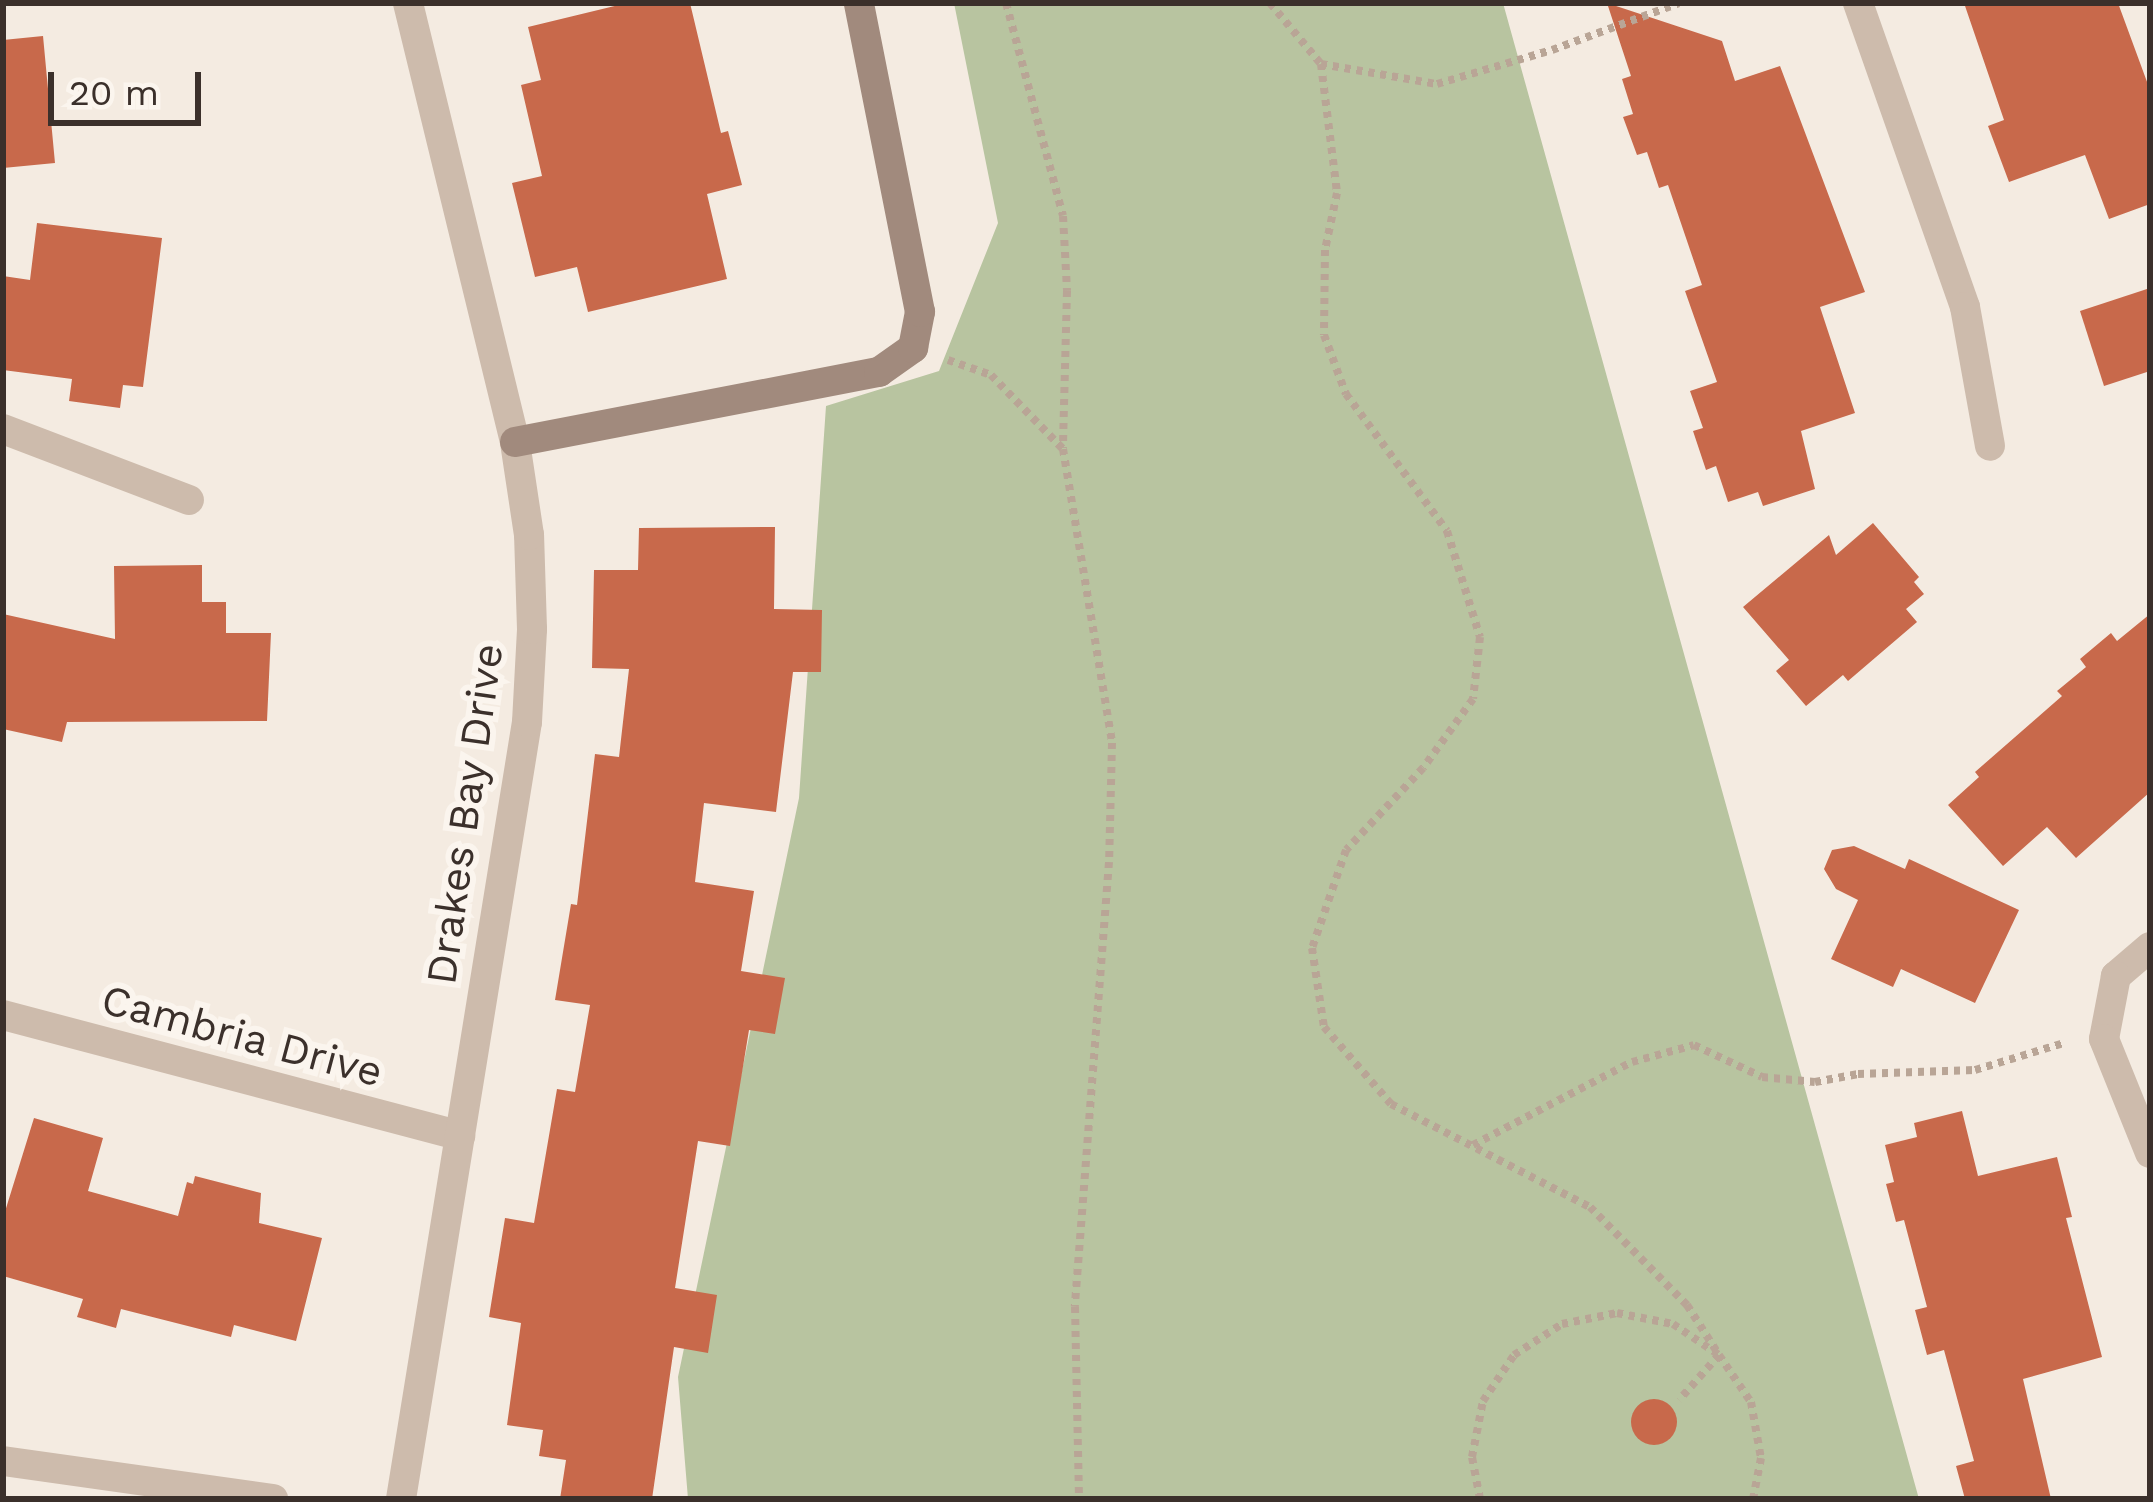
<!DOCTYPE html>
<html>
<head>
<meta charset="utf-8">
<style>
	body { margin:0 }
	#map { position:relative; width:2153px; height:1502px; overflow:hidden; background:#f4ebe1; font-family:"Work Sans",sans-serif }
	div>[style] { position:absolute }
	.green>* { inset:0; background:#b8c4a0 }
	.building>* { inset:0; background:#c8694b }
	.round { border-radius:50% }
	.path>* { height:8px; margin-top:-4px; transform-origin:0; background:repeating-linear-gradient(90deg,#b9a596 0 6px,transparent 0 12px) }
	.lane>* { height:30px; margin:-15px; padding:0 15px; transform-origin:15px; border-radius:15px; background:#cdbbac }
	.street>* { height:30px; margin:-15px; padding:0 15px; transform-origin:15px; border-radius:15px; background:#cdbbac }
	.secondary>* { height:30px; margin:-15px; padding:0 15px; transform-origin:15px; border-radius:15px; background:#a18a7d }
	span { translate:-50% -50%; white-space:nowrap; text-align:center; line-height:1.15; -webkit-text-stroke:12px #fbf5ee; paint-order:stroke }
	.street-label { font-size:42px; color:#3b302b }
	.frame { position:absolute; inset:0; border:6px solid #3b302b; pointer-events:none }
	.scale { position:absolute; left:48px; top:72px; width:153px; height:54px; box-sizing:border-box; border:6px solid #3b302b; border-top:0; padding-left:15px; font-size:36px; line-height:42px; white-space:nowrap; color:#3b302b; -webkit-text-stroke:9px #fbf5ee; paint-order:stroke }
</style>
</head>
<body>
<div id="map">
	<div class="green">
		<i style="clip-path:polygon(954px 3px,1503px 3px,1919px 1499px,688px 1499px,678px 1377px,799px 798px,826px 406px,939px 371px,998px 223px)"></i>
	</div>
	<div class="building">
		<i style="clip-path:polygon(627px 3px,690px 3px,721px 133px,728px 131px,742px 185px,707px 194px,727px 279px,588px 312px,577px 267px,535px 277px,512px 183px,542px 176px,521px 85px,541px 80px,528px 27px)"></i>
		<i style="clip-path:polygon(1607px 3px,1722px 41px,1735px 81px,1780px 66px,1865px 292px,1820px 307px,1855px 413px,1801px 431px,1815px 489px,1763px 506px,1758px 492px,1728px 502px,1716px 466px,1706px 470px,1693px 431px,1703px 428px,1690px 391px,1717px 382px,1685px 291px,1702px 285px,1668px 185px,1659px 188px,1647px 152px,1637px 155px,1623px 117px,1633px 114px,1622px 79px,1631px 76px)"></i>
		<i style="clip-path:polygon(1964px 3px,2118px 3px,2150px 90px,2150px 204px,2109px 219px,2085px 155px,2009px 182px,1988px 126px,2004px 120px)"></i>
		<i style="clip-path:polygon(43px 36px,55px 163px,3px 168px,3px 40px)"></i>
		<i style="clip-path:polygon(37px 223px,162px 238px,143px 387px,123px 385px,120px 408px,69px 401px,72px 379px,3px 370px,3px 276px,30px 280px)"></i>
		<i style="clip-path:polygon(2150px 288px,2150px 371px,2104px 386px,2080px 311px)"></i>
		<i style="clip-path:polygon(1873px 523px,1919px 577px,1914px 582px,1924px 594px,1906px 609px,1917px 622px,1848px 681px,1843px 675px,1806px 706px,1776px 671px,1789px 660px,1743px 607px,1829px 535px,1836px 555px)"></i>
		<i style="clip-path:polygon(775px 527px,774px 609px,822px 610px,821px 672px,793px 672px,776px 812px,704px 803px,695px 882px,754px 891px,741px 971px,785px 978px,775px 1034px,749px 1030px,730px 1146px,698px 1141px,675px 1288px,717px 1295px,708px 1353px,674px 1347px,652px 1499px,560px 1499px,566px 1460px,539px 1456px,543px 1430px,507px 1425px,521px 1323px,489px 1317px,505px 1218px,534px 1223px,557px 1089px,575px 1092px,590px 1005px,555px 1000px,571px 904px,577px 905px,595px 754px,619px 757px,629px 669px,592px 668px,594px 570px,638px 570px,639px 528px)"></i>
		<i style="clip-path:polygon(202px 565px,202px 602px,226px 602px,226px 633px,271px 633px,267px 721px,67px 722px,62px 742px,3px 729px,3px 614px,115px 639px,114px 566px)"></i>
		<i style="clip-path:polygon(2150px 614px,2150px 792px,2076px 858px,2047px 827px,2003px 866px,1948px 805px,1979px 777px,1975px 772px,2062px 696px,2057px 691px,2086px 667px,2080px 659px,2111px 633px,2117px 641px)"></i>
		<i style="clip-path:polygon(1854px 846px,1905px 869px,1909px 859px,2019px 910px,1975px 1003px,1901px 969px,1893px 987px,1831px 959px,1858px 900px,1836px 889px,1824px 869px,1832px 850px)"></i>
		<i style="clip-path:polygon(1962px 1111px,1978px 1176px,2057px 1157px,2072px 1217px,2066px 1218px,2102px 1357px,2023px 1379px,2051px 1499px,1965px 1499px,1956px 1466px,1974px 1461px,1944px 1350px,1927px 1355px,1915px 1310px,1927px 1307px,1904px 1220px,1896px 1222px,1886px 1184px,1894px 1182px,1885px 1145px,1917px 1137px,1914px 1123px)"></i>
		<i style="clip-path:polygon(34px 1118px,103px 1138px,88px 1191px,178px 1216px,187px 1182px,193px 1184px,195px 1176px,261px 1193px,259px 1223px,322px 1238px,296px 1341px,234px 1325px,231px 1337px,121px 1309px,116px 1328px,77px 1317px,83px 1299px,3px 1276px,3px 1218px)"></i>
		<i class="round" style="left:1631px;top:1399px;width:46px;height:46px"></i>
	</div>
	<div class="path">
		<i style="left:1006px;top:3px;width:220px;rotate:75deg"></i>
		<i style="left:1063px;top:216px;width:75px;rotate:86.9deg"></i>
		<i style="left:1067px;top:291px;width:157px;rotate:91.5deg"></i>
		<i style="left:1270px;top:3px;width:80px;rotate:50.1deg"></i>
		<i style="left:1321px;top:64px;width:130px;rotate:82.9deg"></i>
		<i style="left:1337px;top:193px;width:58px;rotate:101.9deg"></i>
		<i style="left:1325px;top:250px;width:85px;rotate:90.7deg"></i>
		<i style="left:1324px;top:335px;width:63px;rotate:69.6deg"></i>
		<i style="left:1346px;top:394px;width:170px;rotate:53.6deg"></i>
		<i style="left:1447px;top:531px;width:111px;rotate:72.7deg"></i>
		<i style="left:1480px;top:637px;width:62px;rotate:96.4deg"></i>
		<i style="left:1473px;top:699px;width:85px;rotate:125.9deg"></i>
		<i style="left:1423px;top:768px;width:112px;rotate:133.2deg"></i>
		<i style="left:1346px;top:850px;width:104px;rotate:109.1deg"></i>
		<i style="left:1312px;top:948px;width:80px;rotate:81.4deg"></i>
		<i style="left:1324px;top:1027px;width:102px;rotate:49deg"></i>
		<i style="left:1391px;top:1104px;width:224px;rotate:27.4deg"></i>
		<i style="left:1590px;top:1207px;width:138px;rotate:45.3deg"></i>
		<i style="left:1687px;top:1305px;width:59px;rotate:57.4deg"></i>
		<i style="left:1719px;top:1355px;width:60px;rotate:131.6deg"></i>
		<i style="left:1321px;top:64px;width:118px;rotate:9.8deg"></i>
		<i style="left:1437px;top:84px;width:120px;rotate:-16.5deg"></i>
		<i style="left:1552px;top:50px;width:135px;rotate:-20.3deg"></i>
		<i style="left:948px;top:360px;width:46px;rotate:19.2deg"></i>
		<i style="left:991px;top:375px;width:103px;rotate:45.8deg"></i>
		<i style="left:1063px;top:449px;width:298px;rotate:80.5deg"></i>
		<i style="left:1112px;top:743px;width:119px;rotate:91.4deg"></i>
		<i style="left:1109px;top:862px;width:446px;rotate:94.4deg"></i>
		<i style="left:1075px;top:1307px;width:192px;rotate:88.8deg"></i>
		<i style="left:1473px;top:1145px;width:179px;rotate:-27.6deg"></i>
		<i style="left:1632px;top:1062px;width:64px;rotate:-15.3deg"></i>
		<i style="left:1694px;top:1045px;width:75px;rotate:25.2deg"></i>
		<i style="left:1762px;top:1077px;width:53px;rotate:5.4deg"></i>
		<i style="left:1815px;top:1082px;width:44px;rotate:-10.5deg"></i>
		<i style="left:1858px;top:1074px;width:117px;rotate:-2deg"></i>
		<i style="left:1975px;top:1070px;width:93px;rotate:-16.9deg"></i>
		<i style="left:1480px;top:1499px;width:43px;rotate:-100.8deg"></i>
		<i style="left:1472px;top:1457px;width:57px;rotate:-78.9deg"></i>
		<i style="left:1483px;top:1401px;width:55px;rotate:-56deg"></i>
		<i style="left:1514px;top:1355px;width:57px;rotate:-32.9deg"></i>
		<i style="left:1562px;top:1324px;width:56px;rotate:-11.3deg"></i>
		<i style="left:1617px;top:1313px;width:57px;rotate:11.1deg"></i>
		<i style="left:1673px;top:1324px;width:55px;rotate:34deg"></i>
		<i style="left:1719px;top:1355px;width:57px;rotate:55.8deg"></i>
		<i style="left:1751px;top:1402px;width:57px;rotate:79.9deg"></i>
		<i style="left:1761px;top:1458px;width:42px;rotate:101deg"></i>
	</div>
	<div class="lane">
		<i style="left:3px;top:429px;width:199px;rotate:20.9deg"></i>
	</div>
	<div class="street">
		<i style="left:1858px;top:3px;width:322px;rotate:70.6deg"></i>
		<i style="left:1965px;top:307px;width:141px;rotate:79.8deg"></i>
		<i style="left:2150px;top:947px;width:45px;rotate:139.5deg"></i>
		<i style="left:2116px;top:976px;width:64px;rotate:100.8deg"></i>
		<i style="left:2104px;top:1039px;width:123px;rotate:68deg"></i>
		<i style="left:3px;top:1015px;width:473px;rotate:14.8deg"></i>
		<i style="left:3px;top:1461px;width:273px;rotate:8deg"></i>
		<i style="left:401px;top:1499px;width:787px;rotate:-80.79deg"></i>
		<i style="left:527px;top:722px;width:93px;rotate:-86.9deg"></i>
		<i style="left:532px;top:629px;width:94px;rotate:-91.8deg"></i>
		<i style="left:529px;top:535px;width:94px;rotate:-98.6deg"></i>
		<i style="left:515px;top:442px;width:452px;rotate:-103.7deg"></i>
	</div>
	<div class="secondary">
		<i style="left:515px;top:442px;width:371px;rotate:-10.9deg"></i>
		<i style="left:879px;top:372px;width:42px;rotate:-35.2deg"></i>
		<i style="left:913px;top:348px;width:37px;rotate:-79deg"></i>
		<i style="left:920px;top:312px;width:315px;rotate:-101.2deg"></i>
	</div>
	<div class="street-label">
		<span style="left:465px;top:814px;rotate:-82deg">Drakes Bay Drive</span>
		<span style="left:242px;top:1036px;rotate:15deg">Cambria Drive</span>
	</div>
	<div class="frame"></div>
	<div class="scale">20 m</div>
</div>
</body>
</html>
